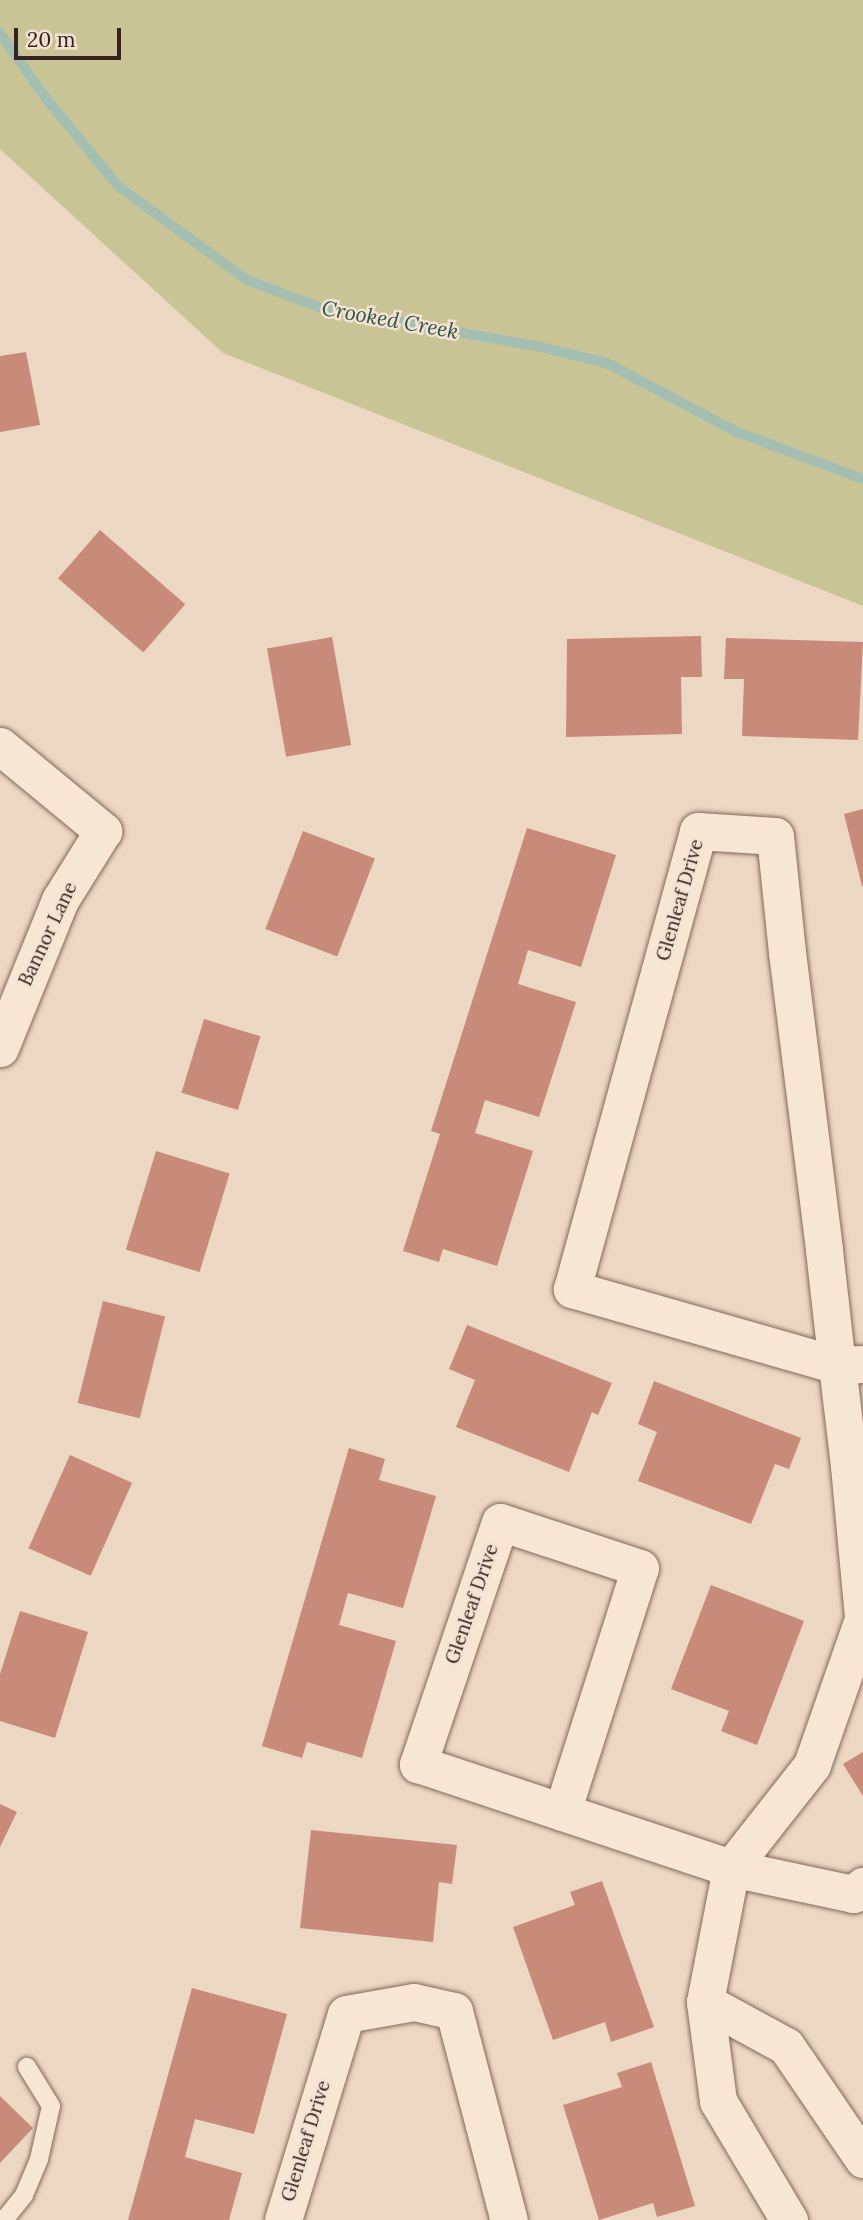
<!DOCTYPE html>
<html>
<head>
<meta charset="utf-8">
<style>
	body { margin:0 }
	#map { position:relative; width:863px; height:2220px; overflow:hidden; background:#ebd7c2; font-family:Lora,serif }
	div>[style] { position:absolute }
	.green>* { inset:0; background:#c9c496 }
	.stream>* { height:10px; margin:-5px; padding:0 5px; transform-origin:5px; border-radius:5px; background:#a4beb1 }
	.building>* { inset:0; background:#c88a79; transform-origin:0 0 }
	.roads { filter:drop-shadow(0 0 2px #84685a) drop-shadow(0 0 2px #84685a) }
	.service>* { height:18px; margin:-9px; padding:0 9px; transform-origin:9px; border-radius:9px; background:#f7e6d4 }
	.minor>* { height:37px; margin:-18.5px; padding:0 18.5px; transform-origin:18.5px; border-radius:18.5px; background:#f7e6d4 }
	span { translate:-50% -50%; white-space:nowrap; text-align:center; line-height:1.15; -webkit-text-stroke:5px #f3e2d1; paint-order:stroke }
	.street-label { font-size:19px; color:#35241e }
	.water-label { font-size:21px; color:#2d5449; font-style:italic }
	.scale { position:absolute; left:14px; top:28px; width:107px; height:32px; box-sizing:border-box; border:4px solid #35241e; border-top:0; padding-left:9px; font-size:21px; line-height:24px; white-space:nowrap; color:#35241e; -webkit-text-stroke:5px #f3e2d1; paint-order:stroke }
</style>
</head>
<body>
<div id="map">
	<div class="green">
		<i style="clip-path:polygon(0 0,863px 0,863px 606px,223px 353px,0 149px)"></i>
	</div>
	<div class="stream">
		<i style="left:0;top:33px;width:78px;rotate:54.9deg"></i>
		<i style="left:45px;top:97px;width:115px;rotate:50.6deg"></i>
		<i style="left:118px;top:186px;width:160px;rotate:36.1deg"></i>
		<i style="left:247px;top:280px;width:79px;rotate:20.7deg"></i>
		<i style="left:321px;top:308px;width:219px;rotate:10deg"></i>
		<i style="left:537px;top:346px;width:72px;rotate:13.7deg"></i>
		<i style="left:607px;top:363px;width:147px;rotate:28deg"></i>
		<i style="left:737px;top:432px;width:134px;rotate:20.5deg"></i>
	</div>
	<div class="building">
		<i style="clip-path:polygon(26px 352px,40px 425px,0 432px,0 356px)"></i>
		<i style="left:100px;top:530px;width:113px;height:64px;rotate:41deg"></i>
		<i style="clip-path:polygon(701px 636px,702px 677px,681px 677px,682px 734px,566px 737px,567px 639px)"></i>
		<i style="left:332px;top:637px;width:110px;height:66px;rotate:80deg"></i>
		<i style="clip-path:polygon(726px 638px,863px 642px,858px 740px,742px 736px,744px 679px,724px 679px)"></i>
		<i style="clip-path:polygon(863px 809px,863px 886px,862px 886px,844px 814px)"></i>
		<i style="clip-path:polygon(527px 828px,616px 855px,581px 967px,528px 950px,518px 984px,576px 1002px,539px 1117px,485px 1100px,475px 1133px,533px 1151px,497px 1266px,443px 1249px,439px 1262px,403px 1251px,440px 1134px,431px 1131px)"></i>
		<i style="left:303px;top:831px;width:77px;height:105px;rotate:21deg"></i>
		<i style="left:204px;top:1019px;width:59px;height:77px;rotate:17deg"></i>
		<i style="left:156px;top:1151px;width:77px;height:103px;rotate:17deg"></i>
		<i style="left:103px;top:1301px;width:64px;height:105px;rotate:14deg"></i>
		<i style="clip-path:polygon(467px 1325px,612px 1383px,598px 1415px,592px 1412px,569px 1472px,456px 1427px,475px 1380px,449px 1369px)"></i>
		<i style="clip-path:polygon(654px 1381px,801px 1438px,789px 1469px,775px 1464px,751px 1524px,638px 1481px,657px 1432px,638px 1424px)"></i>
		<i style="clip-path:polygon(349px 1448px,385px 1459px,379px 1480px,436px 1496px,403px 1608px,348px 1593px,339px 1625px,396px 1641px,362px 1758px,307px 1742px,302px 1758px,262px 1746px)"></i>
		<i style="left:70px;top:1455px;width:68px;height:102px;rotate:24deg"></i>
		<i style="clip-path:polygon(711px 1585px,804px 1621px,757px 1745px,721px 1731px,729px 1711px,671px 1689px)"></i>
		<i style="clip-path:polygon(20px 1611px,88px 1632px,55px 1738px,0 1721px,0 1674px)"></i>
		<i style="clip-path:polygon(863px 1752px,863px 1796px,843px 1764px)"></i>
		<i style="clip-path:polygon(0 1804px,17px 1812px,0 1847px)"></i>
		<i style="clip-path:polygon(311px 1830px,457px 1845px,452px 1884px,439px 1882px,433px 1942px,300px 1928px)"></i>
		<i style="clip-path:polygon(602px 1881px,654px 2027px,611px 2042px,605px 2022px,553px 2040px,513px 1927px,575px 1905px,570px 1892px)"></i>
		<i style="clip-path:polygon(192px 1988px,287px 2014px,254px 2134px,195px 2119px,185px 2157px,242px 2173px,229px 2220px,128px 2220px)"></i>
		<i style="clip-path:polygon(651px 2062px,695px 2206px,657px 2217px,653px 2203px,599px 2220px,563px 2105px,622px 2087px,617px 2073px)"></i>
		<i style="clip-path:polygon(0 2096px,33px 2128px,0 2163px)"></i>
	</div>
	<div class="roads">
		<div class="service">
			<i style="left:4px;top:2220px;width:32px;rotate:-51deg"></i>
			<i style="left:24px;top:2195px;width:39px;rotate:-67deg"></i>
			<i style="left:39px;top:2159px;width:54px;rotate:-77.2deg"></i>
			<i style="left:51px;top:2106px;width:46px;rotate:-121.6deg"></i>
		</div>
		<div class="minor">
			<i style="left:0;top:746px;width:134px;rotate:39.5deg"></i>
			<i style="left:103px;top:831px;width:81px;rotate:121.9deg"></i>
			<i style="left:60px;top:900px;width:160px;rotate:112.1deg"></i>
			<i style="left:863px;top:1364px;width:26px;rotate:178deg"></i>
			<i style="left:837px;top:1365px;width:276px;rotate:-164deg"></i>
			<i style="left:572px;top:1289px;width:475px;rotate:-74.6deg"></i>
			<i style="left:698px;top:831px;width:77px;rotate:3.7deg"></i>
			<i style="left:775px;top:836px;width:117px;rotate:84.1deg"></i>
			<i style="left:787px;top:952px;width:300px;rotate:82.9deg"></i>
			<i style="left:824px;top:1250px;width:116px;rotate:83.6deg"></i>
			<i style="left:837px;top:1365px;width:102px;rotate:83.2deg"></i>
			<i style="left:849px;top:1466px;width:151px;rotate:84.7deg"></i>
			<i style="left:863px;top:1619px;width:155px;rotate:109.3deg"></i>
			<i style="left:812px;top:1765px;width:131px;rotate:128.2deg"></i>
			<i style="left:731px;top:1868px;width:125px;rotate:12deg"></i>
			<i style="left:853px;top:1894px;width:13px;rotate:-39deg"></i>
			<i style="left:562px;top:1812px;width:256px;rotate:-72.3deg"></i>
			<i style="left:640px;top:1568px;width:147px;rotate:-161.8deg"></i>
			<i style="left:500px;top:1522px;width:256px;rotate:108.7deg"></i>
			<i style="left:418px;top:1764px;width:330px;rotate:18.4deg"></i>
			<i style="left:731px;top:1868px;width:136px;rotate:101deg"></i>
			<i style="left:705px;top:2002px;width:100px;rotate:82.5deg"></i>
			<i style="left:718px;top:2101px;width:139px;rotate:59.2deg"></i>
			<i style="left:705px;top:2002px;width:92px;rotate:28.5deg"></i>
			<i style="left:786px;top:2046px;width:137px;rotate:55.7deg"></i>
			<i style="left:283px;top:2220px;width:215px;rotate:-73deg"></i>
			<i style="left:346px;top:2014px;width:69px;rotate:-10deg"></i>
			<i style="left:414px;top:2002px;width:41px;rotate:12.7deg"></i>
			<i style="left:454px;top:2011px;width:216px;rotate:75.3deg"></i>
		</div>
	</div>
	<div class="street-label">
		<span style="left:680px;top:900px;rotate:-74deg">Glenleaf Drive</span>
		<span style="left:48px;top:934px;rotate:-65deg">Bannor Lane</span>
		<span style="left:472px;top:1604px;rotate:-71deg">Glenleaf Drive</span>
		<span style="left:306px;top:2141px;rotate:-73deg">Glenleaf Drive</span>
	</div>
	<div class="water-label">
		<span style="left:390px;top:320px;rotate:10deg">Crooked Creek</span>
	</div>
	<div class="scale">20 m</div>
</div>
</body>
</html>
